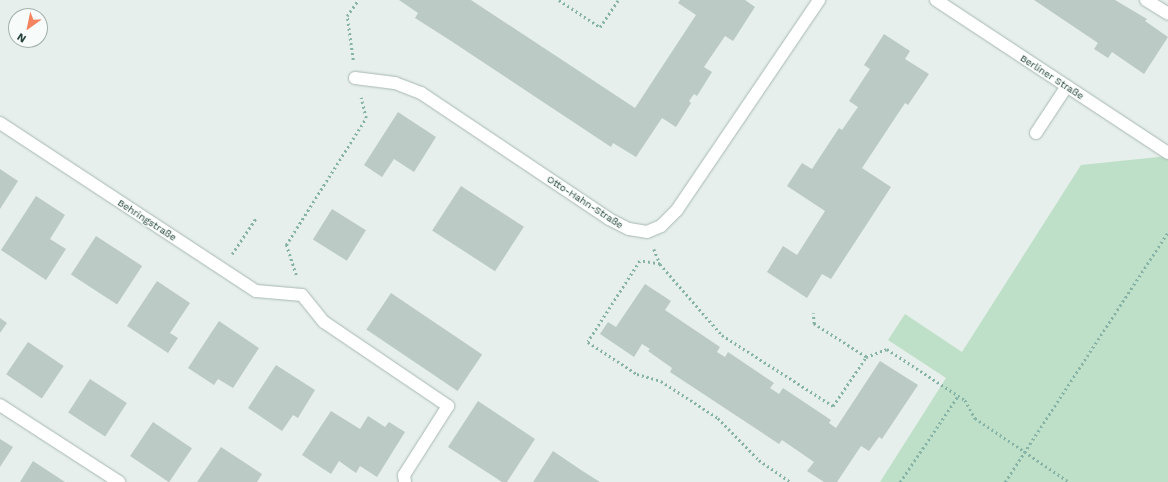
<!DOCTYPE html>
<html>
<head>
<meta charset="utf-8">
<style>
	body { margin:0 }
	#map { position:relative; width:1168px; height:482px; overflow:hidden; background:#e6efeb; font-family:"Work Sans",sans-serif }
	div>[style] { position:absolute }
	.green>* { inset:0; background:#bfe0c8 }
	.building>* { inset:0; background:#bbcac4; transform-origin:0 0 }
	.path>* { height:2.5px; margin-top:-1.25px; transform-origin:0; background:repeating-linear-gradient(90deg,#86b3a5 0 2px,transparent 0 5px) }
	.roads { filter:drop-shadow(0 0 1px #a8b8b2) drop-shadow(0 0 1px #a8b8b2) }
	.service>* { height:12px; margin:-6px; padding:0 6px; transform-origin:6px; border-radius:6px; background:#fff }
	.minor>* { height:12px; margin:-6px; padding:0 6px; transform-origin:6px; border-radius:6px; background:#fff }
	.tertiary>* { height:12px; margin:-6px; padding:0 6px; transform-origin:6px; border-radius:6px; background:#fff }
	span { translate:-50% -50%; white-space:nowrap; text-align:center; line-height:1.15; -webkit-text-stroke:3px #f7fbf9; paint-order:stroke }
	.street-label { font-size:10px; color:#24423a }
	.north { position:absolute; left:8px; top:8px; width:40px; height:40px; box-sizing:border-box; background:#f7fbf9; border:1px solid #a3b1ad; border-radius:50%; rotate:213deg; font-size:11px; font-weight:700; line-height:16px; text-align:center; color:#24423a }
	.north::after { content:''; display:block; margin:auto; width:14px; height:18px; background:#f4845f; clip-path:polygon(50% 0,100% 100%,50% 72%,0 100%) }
</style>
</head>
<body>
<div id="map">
	<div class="green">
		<i style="clip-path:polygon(1168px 156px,1168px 482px,880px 482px,946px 378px,888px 340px,905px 314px,962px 352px,1081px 165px)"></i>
	</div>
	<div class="building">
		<i style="clip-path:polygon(399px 0,471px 0,635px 108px,696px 15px,678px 3px,680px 0,745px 0,755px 7px,733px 41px,725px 36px,704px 67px,712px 72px,697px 96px,694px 94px,689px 101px,691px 103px,676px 127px,662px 118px,636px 157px,613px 143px,611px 147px,448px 39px,415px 18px,418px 13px)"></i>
		<i style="clip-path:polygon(1034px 0,1115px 0,1147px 19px,1145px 21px,1168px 37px,1144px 74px,1112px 52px,1108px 58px,1094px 49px,1098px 43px)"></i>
		<i style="clip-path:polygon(884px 34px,910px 51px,905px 59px,929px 74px,908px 105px,905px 103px,862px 168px,891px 187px,831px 279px,822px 274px,807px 298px,767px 272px,783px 246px,797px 255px,825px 211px,787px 186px,802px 163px,812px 169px,839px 128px,842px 130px,858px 107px,849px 101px,870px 69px,864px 65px)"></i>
		<i style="clip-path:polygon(398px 112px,436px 137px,414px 172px,394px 159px,382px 177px,364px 165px)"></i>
		<i style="clip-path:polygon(0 169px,18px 181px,0 209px)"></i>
		<i style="left:461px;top:186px;width:75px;height:53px;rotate:33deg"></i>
		<i style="clip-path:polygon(36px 196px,65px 215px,50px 239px,66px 249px,46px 280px,1px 250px)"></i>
		<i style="left:332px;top:209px;width:40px;height:36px;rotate:32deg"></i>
		<i style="left:96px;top:236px;width:55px;height:46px;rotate:33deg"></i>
		<i style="clip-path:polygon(157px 281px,190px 303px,170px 333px,178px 338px,168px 353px,127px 326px)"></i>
		<i style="clip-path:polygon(645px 284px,671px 301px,665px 310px,720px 347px,717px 352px,725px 357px,728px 352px,774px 383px,770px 388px,779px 394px,783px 388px,831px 420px,829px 423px,836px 428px,880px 361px,918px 385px,882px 439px,879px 437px,869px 451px,861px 446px,837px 482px,824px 482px,807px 471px,814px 462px,782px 440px,779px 444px,670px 372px,672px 368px,648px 351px,650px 349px,642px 344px,634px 357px,600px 334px,608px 322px,616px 327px)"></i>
		<i style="left:391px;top:293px;width:110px;height:44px;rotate:34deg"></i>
		<i style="clip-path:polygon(0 318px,7px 323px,0 333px)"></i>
		<i style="clip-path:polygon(219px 321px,259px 348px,233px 388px,218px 379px,214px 385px,188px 368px)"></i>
		<i style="left:28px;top:342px;width:43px;height:39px;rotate:34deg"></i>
		<i style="clip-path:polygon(276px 365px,315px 390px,298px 418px,293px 415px,282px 431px,248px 408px)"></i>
		<i style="left:90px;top:379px;width:44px;height:40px;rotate:33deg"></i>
		<i style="clip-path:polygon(478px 401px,535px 439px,507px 482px,502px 482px,448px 447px)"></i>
		<i style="clip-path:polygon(331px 411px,360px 429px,368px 416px,385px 427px,389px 422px,405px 432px,377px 477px,360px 466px,356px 473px,339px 461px,331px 474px,302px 455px)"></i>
		<i style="left:153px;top:422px;width:47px;height:41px;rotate:34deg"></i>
		<i style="clip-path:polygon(0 439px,13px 447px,0 467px)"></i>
		<i style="clip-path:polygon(221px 447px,262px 474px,257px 482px,197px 482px)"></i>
		<i style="clip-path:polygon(553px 451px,581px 470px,600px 482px,533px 482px)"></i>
		<i style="clip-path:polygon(33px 461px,65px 482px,20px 482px)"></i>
	</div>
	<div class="path">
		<i style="left:559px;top:0;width:49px;rotate:33.4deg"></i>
		<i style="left:600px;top:27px;width:32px;rotate:-56deg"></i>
		<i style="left:353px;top:60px;width:44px;rotate:-97.8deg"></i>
		<i style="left:347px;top:16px;width:19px;rotate:-55deg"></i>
		<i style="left:654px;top:249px;width:16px;rotate:68deg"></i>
		<i style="left:660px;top:264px;width:94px;rotate:48.9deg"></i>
		<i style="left:722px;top:335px;width:132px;rotate:32.6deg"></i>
		<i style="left:833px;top:406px;width:59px;rotate:-56deg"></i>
		<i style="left:866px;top:357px;width:62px;rotate:-147.6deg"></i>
		<i style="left:814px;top:324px;width:11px;rotate:-95deg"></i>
		<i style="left:232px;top:254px;width:43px;rotate:-56.3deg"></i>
		<i style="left:660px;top:264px;width:20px;rotate:-171deg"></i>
		<i style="left:640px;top:261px;width:96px;rotate:122.7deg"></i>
		<i style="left:588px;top:342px;width:59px;rotate:33.1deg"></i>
		<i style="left:637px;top:374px;width:25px;rotate:16deg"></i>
		<i style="left:661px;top:381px;width:68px;rotate:33deg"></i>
		<i style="left:718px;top:418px;width:59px;rotate:45.7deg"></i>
		<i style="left:759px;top:460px;width:39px;rotate:35deg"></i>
		<i style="left:296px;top:275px;width:32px;rotate:-108deg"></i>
		<i style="left:286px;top:245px;width:150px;rotate:-57.8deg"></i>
		<i style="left:366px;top:118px;width:21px;rotate:-104deg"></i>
		<i style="left:866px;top:357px;width:22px;rotate:-21deg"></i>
		<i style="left:887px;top:349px;width:93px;rotate:33.2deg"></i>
		<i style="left:965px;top:400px;width:21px;rotate:61deg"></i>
		<i style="left:975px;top:418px;width:114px;rotate:34.2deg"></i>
		<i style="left:900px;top:482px;width:104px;rotate:-56deg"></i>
		<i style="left:1005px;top:482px;width:298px;rotate:-56.9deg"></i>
	</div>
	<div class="roads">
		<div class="service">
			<i style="left:1146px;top:0;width:26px;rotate:32deg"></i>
			<i style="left:1036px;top:133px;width:56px;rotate:-56.6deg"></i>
			<i style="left:302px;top:295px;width:35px;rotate:51deg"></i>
			<i style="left:324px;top:322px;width:150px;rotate:34.1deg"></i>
			<i style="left:448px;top:406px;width:82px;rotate:122.5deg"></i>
			<i style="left:404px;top:475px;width:7px;rotate:82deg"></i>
		</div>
		<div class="minor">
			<i style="left:355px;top:78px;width:40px;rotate:7.1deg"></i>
			<i style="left:395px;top:83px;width:28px;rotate:21deg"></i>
			<i style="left:421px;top:93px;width:226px;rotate:33.8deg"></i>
			<i style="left:609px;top:219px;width:22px;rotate:27deg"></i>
			<i style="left:629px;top:229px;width:18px;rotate:9deg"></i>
			<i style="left:647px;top:232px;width:15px;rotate:-23deg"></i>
			<i style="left:661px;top:226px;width:23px;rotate:-45deg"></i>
			<i style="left:677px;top:210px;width:254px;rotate:-55.9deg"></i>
			<i style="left:0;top:123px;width:306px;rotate:33.3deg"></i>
			<i style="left:256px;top:291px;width:46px;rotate:5deg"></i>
			<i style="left:0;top:405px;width:142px;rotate:32.9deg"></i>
		</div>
		<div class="tertiary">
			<i style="left:936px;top:0;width:278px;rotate:33.4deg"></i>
		</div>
	</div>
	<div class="street-label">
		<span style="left:1052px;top:77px;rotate:33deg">Berliner Straße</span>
		<span style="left:585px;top:202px;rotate:33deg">Otto-Hahn-Straße</span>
		<span style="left:147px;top:220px;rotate:33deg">Behringstraße</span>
	</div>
	<div class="north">N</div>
</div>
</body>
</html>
